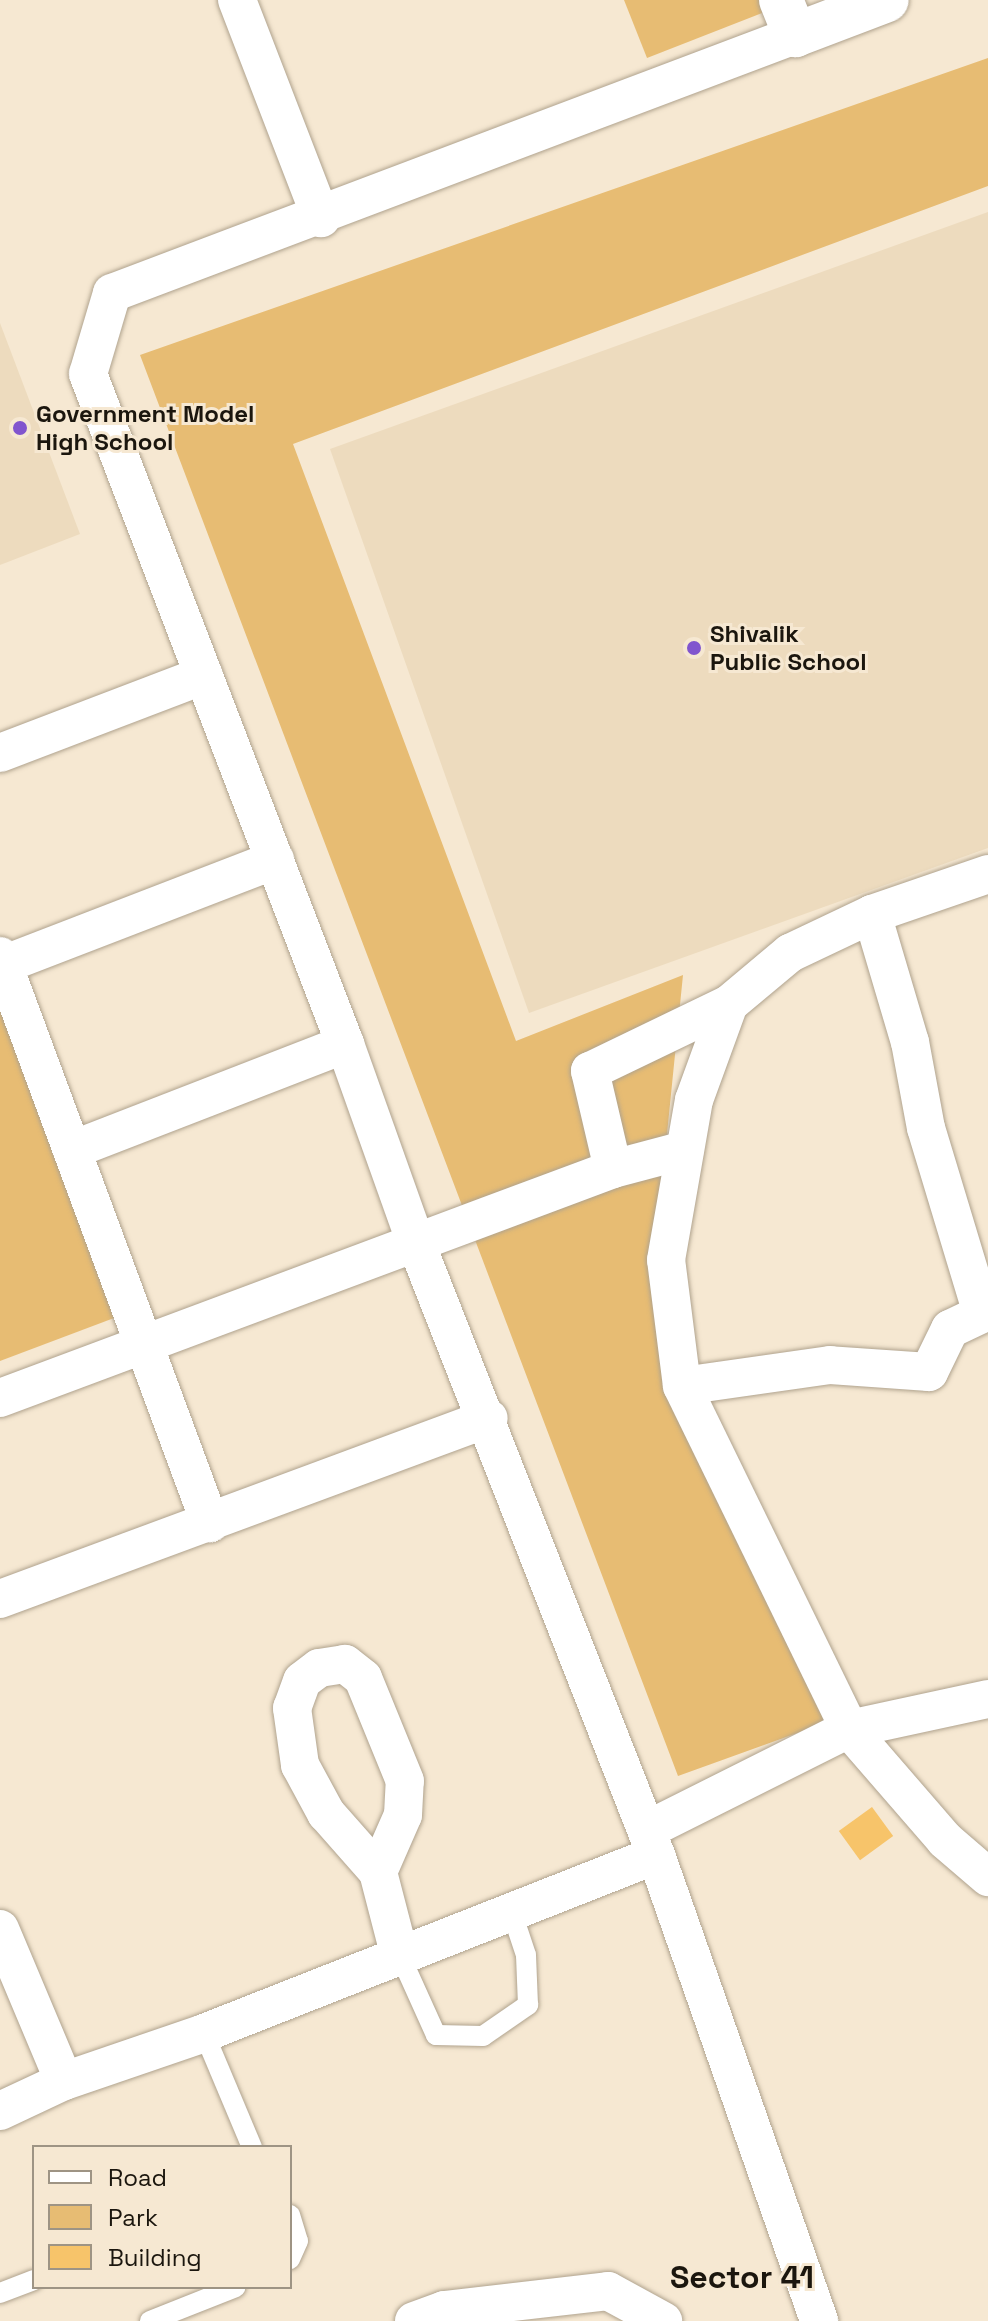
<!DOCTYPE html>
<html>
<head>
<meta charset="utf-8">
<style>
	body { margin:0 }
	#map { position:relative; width:988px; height:2321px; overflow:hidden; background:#f6e8d2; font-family:"Space Grotesk",sans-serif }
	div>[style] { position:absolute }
	.built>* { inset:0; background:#eddbbe }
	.green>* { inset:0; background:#e7bc73 }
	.building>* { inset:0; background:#f7c46a; transform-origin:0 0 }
	.roads { filter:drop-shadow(0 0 2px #b0a38e) drop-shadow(0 0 2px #b0a38e) }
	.service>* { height:20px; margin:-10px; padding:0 10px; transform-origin:10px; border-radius:10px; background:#fff }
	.minor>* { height:38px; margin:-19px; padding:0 19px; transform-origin:19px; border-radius:19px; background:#fff }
	.tertiary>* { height:44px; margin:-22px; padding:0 22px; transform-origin:22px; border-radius:22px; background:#fff }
	.dots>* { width:22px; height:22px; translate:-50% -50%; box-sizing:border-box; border:4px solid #f6e8d2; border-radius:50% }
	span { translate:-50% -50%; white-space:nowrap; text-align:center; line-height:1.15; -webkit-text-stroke:6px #f6e8d2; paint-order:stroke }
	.poi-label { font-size:24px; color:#1b160e; font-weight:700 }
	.left { translate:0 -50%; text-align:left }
	.district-label { font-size:32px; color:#1b160e; font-weight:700 }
	.legend { position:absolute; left:32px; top:2145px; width:260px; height:144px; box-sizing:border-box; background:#f6e8d2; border:2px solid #9e9484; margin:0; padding:10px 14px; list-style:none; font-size:24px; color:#1b160e }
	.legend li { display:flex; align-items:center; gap:16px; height:40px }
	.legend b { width:40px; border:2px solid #9e9484 }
</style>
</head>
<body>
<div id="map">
	<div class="built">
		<i style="clip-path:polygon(988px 212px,988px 848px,529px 1013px,330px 449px)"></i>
		<i style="clip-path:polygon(0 323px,80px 534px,0 565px)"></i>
	</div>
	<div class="green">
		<i style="clip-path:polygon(624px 0,763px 0,767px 11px,647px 58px)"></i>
		<i style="clip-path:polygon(988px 58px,988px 186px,293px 444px,516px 1041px,683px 975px,651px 1293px,858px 1711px,678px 1776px,140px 355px)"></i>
		<i style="clip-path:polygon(0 995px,122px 1315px,0 1361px)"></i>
	</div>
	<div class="building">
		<i style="left:872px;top:1807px;width:36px;height:41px;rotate:54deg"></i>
	</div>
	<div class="roads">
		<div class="service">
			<i style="left:399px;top:1953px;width:90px;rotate:65.7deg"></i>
			<i style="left:436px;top:2035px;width:47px;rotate:1.2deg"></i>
			<i style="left:483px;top:2036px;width:55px;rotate:-34.6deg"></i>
			<i style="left:528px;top:2005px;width:50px;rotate:-92.3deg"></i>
			<i style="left:526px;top:1955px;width:47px;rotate:-108.4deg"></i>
			<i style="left:204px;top:2033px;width:124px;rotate:67.2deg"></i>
			<i style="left:290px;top:2215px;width:27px;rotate:73deg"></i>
			<i style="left:298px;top:2241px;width:20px;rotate:114deg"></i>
			<i style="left:0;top:2293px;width:36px;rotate:-21deg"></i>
			<i style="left:150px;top:2321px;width:92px;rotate:-21.6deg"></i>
		</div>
		<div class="minor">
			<i style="left:237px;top:0;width:234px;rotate:68.9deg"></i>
			<i style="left:795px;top:35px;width:730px;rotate:159.31deg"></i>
			<i style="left:112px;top:293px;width:84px;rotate:106.5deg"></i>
			<i style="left:88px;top:374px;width:718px;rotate:69.01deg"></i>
			<i style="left:345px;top:1044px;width:211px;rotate:70.4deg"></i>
			<i style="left:416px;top:1243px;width:657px;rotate:68.59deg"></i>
			<i style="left:656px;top:1855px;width:494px;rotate:70.7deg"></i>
			<i style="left:0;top:753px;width:218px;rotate:-20.9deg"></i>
			<i style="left:872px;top:914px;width:134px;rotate:73.5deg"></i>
			<i style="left:910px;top:1042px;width:87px;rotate:79.5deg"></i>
			<i style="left:926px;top:1128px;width:194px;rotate:73.2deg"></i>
			<i style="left:0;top:956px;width:605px;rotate:69.68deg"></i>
			<i style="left:0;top:966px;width:295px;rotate:-21.1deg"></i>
			<i style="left:72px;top:1150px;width:293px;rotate:-21.2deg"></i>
			<i style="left:613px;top:1169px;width:74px;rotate:-14.8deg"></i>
			<i style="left:988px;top:1311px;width:42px;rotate:154.7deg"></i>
			<i style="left:950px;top:1329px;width:48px;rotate:116deg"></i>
			<i style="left:929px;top:1372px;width:99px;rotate:-176deg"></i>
			<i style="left:830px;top:1365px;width:149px;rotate:171.9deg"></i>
			<i style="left:682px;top:1386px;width:381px;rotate:64deg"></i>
			<i style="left:849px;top:1729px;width:147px;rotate:49.1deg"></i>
			<i style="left:945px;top:1840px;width:57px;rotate:40.7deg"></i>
			<i style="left:682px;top:1386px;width:127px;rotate:-97.2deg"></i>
			<i style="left:666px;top:1260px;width:162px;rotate:-80.1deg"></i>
			<i style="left:694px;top:1100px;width:102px;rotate:-70deg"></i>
			<i style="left:729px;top:1004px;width:80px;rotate:-39.9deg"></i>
			<i style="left:790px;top:953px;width:91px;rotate:-25.4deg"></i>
			<i style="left:872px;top:914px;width:123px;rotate:-19deg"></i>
			<i style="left:0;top:1398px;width:654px;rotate:-20.48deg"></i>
			<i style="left:613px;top:1169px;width:101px;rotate:-103.2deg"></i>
			<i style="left:590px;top:1071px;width:154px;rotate:-25.7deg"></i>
			<i style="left:0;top:1599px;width:521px;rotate:-20.31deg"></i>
			<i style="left:647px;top:1830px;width:226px;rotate:-26.6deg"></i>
			<i style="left:849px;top:1729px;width:142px;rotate:-12.2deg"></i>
			<i style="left:378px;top:1872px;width:62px;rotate:-66.3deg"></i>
			<i style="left:403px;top:1815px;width:34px;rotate:-87deg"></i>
			<i style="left:405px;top:1781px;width:111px;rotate:-112.2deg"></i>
			<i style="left:363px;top:1678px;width:23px;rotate:-142deg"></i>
			<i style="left:345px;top:1664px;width:26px;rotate:171deg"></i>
			<i style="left:319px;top:1668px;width:21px;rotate:143deg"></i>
			<i style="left:302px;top:1681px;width:29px;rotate:110deg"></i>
			<i style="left:292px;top:1708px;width:58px;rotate:82deg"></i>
			<i style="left:300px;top:1765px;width:55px;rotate:61.6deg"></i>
			<i style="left:326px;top:1813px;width:79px;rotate:48.6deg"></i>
			<i style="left:378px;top:1872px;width:84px;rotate:75.5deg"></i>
			<i style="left:0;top:1929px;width:165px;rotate:67.2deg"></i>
			<i style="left:0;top:2111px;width:71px;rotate:-25.1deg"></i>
			<i style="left:64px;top:2081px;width:148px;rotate:-18.9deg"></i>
			<i style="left:204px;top:2033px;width:486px;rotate:-21.5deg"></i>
			<i style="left:414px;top:2321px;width:32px;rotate:-20deg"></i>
			<i style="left:444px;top:2310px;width:165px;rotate:-6.6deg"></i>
			<i style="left:608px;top:2291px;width:63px;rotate:28.6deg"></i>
		</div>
		<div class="tertiary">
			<i style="left:781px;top:0;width:38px;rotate:68deg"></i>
			<i style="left:795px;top:35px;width:98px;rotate:-20.8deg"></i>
		</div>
	</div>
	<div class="dots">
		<i style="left:20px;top:428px;background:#8155ce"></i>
		<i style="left:694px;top:648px;background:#8155ce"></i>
	</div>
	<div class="poi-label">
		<span class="left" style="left:36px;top:428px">Government Model<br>High School</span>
		<span class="left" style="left:710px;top:648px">Shivalik<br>Public School</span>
	</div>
	<div class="district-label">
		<span style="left:742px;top:2277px">Sector 41</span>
	</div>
	<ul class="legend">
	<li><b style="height:10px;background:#fff"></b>Road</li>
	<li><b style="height:22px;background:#e7bc73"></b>Park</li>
	<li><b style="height:22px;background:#f7c46a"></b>Building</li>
	</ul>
</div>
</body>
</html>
